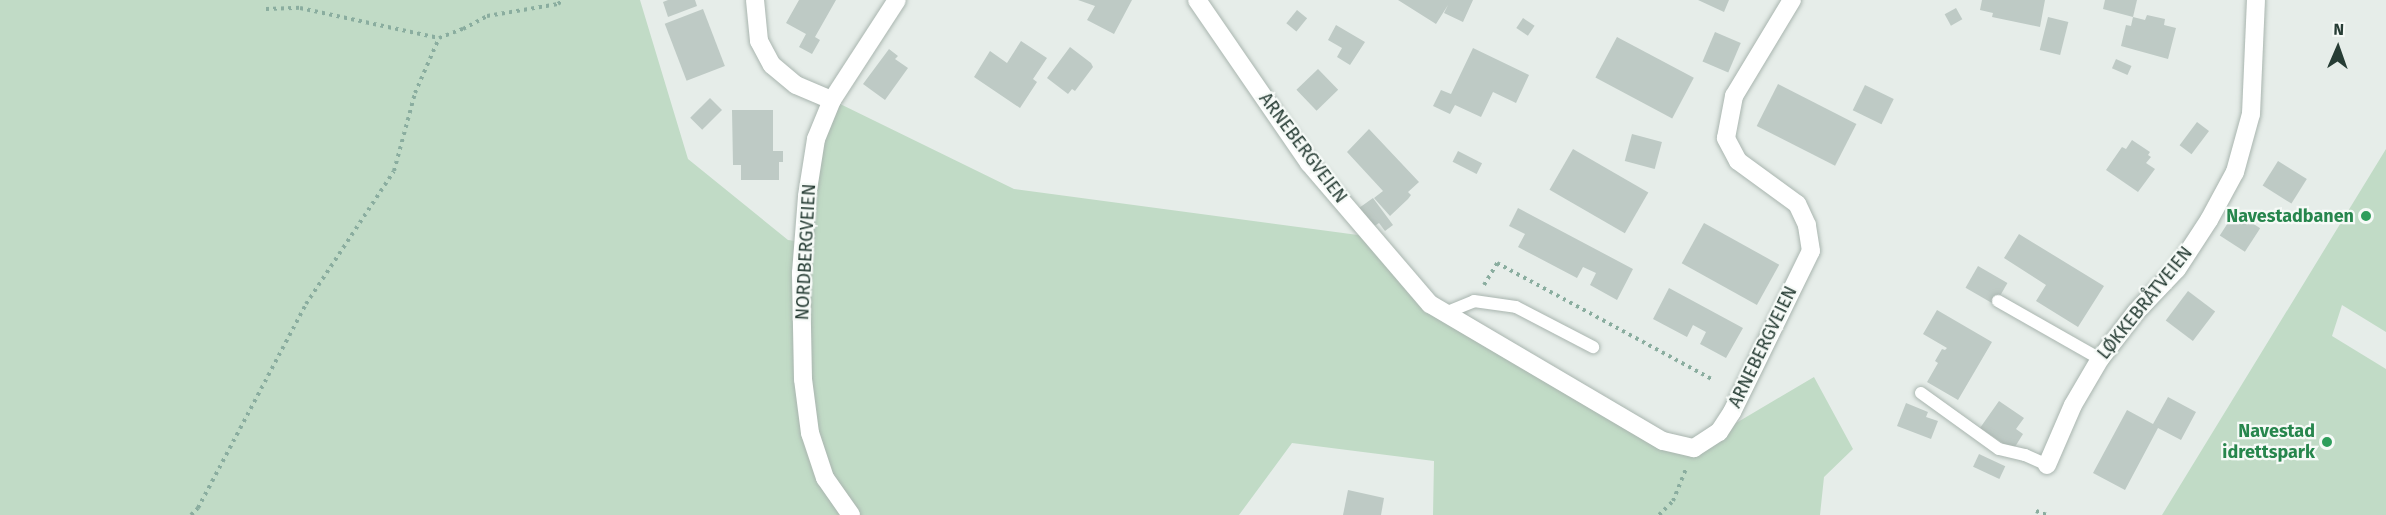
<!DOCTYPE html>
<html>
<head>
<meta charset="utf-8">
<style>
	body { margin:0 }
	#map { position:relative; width:2386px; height:515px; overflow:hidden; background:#e6ede9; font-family:"Fira Sans",sans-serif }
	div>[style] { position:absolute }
	.green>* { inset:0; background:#c1dbc6 }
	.building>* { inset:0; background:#becac5; transform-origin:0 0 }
	.path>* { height:4px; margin-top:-2px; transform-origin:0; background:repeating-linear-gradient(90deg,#8aad9f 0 3px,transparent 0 7.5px) }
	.roads { filter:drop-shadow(0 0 2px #a9b5af) drop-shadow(0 0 2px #a9b5af) }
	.lane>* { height:12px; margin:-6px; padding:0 6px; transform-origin:6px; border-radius:6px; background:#fff }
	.street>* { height:18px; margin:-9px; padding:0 9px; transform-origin:9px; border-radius:9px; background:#fff }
	.dots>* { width:16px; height:16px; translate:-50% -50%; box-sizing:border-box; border:3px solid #f6faf7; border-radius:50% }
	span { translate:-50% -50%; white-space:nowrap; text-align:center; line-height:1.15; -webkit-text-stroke:4.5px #f6faf7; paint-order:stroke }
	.street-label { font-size:18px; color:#273d35 }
	.leisure-label { font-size:18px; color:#27864d; font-weight:700 }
	.right { translate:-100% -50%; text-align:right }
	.north { position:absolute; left:2308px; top:18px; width:60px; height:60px; -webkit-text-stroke:4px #f6faf7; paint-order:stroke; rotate:2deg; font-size:16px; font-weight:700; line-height:24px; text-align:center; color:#273d35 }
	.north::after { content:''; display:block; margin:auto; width:21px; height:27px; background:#273d35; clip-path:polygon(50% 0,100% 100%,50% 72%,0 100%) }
</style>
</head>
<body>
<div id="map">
	<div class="green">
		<i style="clip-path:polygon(0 0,640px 0,688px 159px,788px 240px,803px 242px,832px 100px,1014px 189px,1373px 237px,1430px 304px,1694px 448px,1814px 377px,1853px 449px,1824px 477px,1820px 515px,1433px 515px,1434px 461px,1292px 443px,1239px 515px,0 515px)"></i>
		<i style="clip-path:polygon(2386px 149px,2386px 332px,2342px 305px,2332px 336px,2386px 369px,2386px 515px,2162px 515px)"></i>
	</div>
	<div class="building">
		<i style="clip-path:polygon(668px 0,695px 0,697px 6px,668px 17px,663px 2px)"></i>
		<i style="clip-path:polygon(799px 0,836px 0,815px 37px,820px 40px,812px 54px,799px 47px,806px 34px,786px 23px)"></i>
		<i style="clip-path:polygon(1078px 0,1132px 0,1114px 34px,1087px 20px,1095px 6px)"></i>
		<i style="clip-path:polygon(1398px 0,1473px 0,1463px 22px,1444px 13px,1448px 5px,1436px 24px)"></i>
		<i style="clip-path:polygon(1698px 0,1729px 0,1724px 12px)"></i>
		<i style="clip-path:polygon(1982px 0,2045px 0,2040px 27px,1992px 17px,1993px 13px,1980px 10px)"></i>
		<i style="clip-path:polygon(2105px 0,2137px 0,2133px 17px,2103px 9px)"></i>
		<i style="left:1956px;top:8px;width:13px;height:13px;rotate:61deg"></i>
		<i style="left:703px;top:9px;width:61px;height:41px;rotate:69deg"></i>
		<i style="left:1297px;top:10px;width:13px;height:17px;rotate:39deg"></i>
		<i style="clip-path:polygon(2147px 15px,2165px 19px,2164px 25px,2176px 28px,2168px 59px,2121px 46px,2126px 25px,2131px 26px,2133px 17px,2145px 20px)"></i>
		<i style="left:2048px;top:17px;width:21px;height:34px;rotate:14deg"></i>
		<i style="left:1523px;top:18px;width:14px;height:12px;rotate:34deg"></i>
		<i style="clip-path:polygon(1336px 25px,1365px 42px,1350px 65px,1337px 57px,1342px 48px,1328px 40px)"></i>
		<i style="left:1715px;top:32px;width:28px;height:32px;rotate:23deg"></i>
		<i style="left:1617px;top:37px;width:87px;height:46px;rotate:28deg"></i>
		<i style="clip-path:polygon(1021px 41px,1047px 58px,1033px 79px,1037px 82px,1020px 108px,974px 77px,990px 51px,1007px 63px)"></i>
		<i style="clip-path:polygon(1070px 47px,1091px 63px,1093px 67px,1075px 91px,1072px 89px,1068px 94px,1047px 78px)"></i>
		<i style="clip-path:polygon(1473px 48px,1529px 75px,1516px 103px,1493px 92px,1481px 117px,1455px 105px,1450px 114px,1433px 106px,1441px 90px,1451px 94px)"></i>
		<i style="clip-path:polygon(889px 49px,898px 56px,895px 59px,908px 68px,885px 100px,863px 84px)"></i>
		<i style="left:2116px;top:59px;width:17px;height:10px;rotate:24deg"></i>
		<i style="left:1318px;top:69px;width:29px;height:30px;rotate:46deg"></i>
		<i style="left:1778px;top:84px;width:88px;height:47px;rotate:27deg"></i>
		<i style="left:1865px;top:85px;width:32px;height:28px;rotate:26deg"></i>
		<i style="left:710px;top:98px;width:17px;height:28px;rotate:45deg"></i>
		<i style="clip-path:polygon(732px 110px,773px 110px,773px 151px,783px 151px,783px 162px,779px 162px,779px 180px,741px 180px,741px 165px,733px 165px)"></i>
		<i style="left:2197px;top:122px;width:15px;height:29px;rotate:37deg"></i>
		<i style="clip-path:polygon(1369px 129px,1419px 182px,1408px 192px,1411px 195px,1408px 199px,1390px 216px,1374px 198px,1383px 191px,1347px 152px)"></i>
		<i style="left:1632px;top:134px;width:31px;height:28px;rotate:15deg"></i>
		<i style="clip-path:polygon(2132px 140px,2150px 152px,2148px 155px,2151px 157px,2146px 163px,2155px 169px,2138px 192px,2106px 170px,2122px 147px,2126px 149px)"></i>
		<i style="left:1573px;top:149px;width:87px;height:47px;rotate:30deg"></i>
		<i style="left:1458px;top:151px;width:27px;height:12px;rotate:27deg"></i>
		<i style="left:2278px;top:161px;width:34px;height:29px;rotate:32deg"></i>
		<i style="clip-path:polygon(1373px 198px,1393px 225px,1385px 231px,1379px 223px,1373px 227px,1359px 208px)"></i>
		<i style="clip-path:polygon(1518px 208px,1633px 269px,1617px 300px,1590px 285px,1596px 273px,1583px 267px,1577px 278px,1518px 247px,1525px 234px,1509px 226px)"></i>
		<i style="left:2235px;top:212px;width:30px;height:28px;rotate:33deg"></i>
		<i style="left:1704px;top:223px;width:86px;height:46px;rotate:29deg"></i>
		<i style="clip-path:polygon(2019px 234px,2104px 286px,2078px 327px,2036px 301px,2046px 285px,2004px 258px)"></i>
		<i style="left:1978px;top:266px;width:34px;height:25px;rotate:30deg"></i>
		<i style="clip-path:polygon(1669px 288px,1743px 328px,1726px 358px,1700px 344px,1706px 332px,1693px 325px,1687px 337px,1653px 319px)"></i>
		<i style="left:2188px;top:291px;width:34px;height:37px;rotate:37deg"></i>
		<i style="clip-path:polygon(1937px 310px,1992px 342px,1958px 400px,1927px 382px,1938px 363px,1935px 361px,1942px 349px,1945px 350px,1947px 348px,1923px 334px)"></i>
		<i style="clip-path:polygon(2168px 397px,2196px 412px,2181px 440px,2158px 428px,2125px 490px,2093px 473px,2127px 410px,2153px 424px)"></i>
		<i style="clip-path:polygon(1999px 401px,2024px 418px,2016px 429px,2023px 434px,2013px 450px,1980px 428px)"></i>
		<i style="clip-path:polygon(1906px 403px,1928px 412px,1926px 417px,1938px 421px,1931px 439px,1897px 426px)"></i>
		<i style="left:1979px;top:454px;width:29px;height:14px;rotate:25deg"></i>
		<i style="clip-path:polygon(1348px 490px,1384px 498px,1381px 515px,1343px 515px)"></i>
	</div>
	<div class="path">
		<i style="left:266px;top:9px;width:34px;rotate:-2deg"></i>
		<i style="left:300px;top:8px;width:142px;rotate:12.2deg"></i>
		<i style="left:1484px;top:285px;width:26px;rotate:-59deg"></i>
		<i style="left:1497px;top:263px;width:246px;rotate:28.4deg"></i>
		<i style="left:2036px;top:511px;width:12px;rotate:20deg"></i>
		<i style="left:191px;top:515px;width:10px;rotate:-45deg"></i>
		<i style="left:198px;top:508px;width:231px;rotate:-62.1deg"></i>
		<i style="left:306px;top:304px;width:159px;rotate:-56.5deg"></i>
		<i style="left:394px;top:171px;width:81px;rotate:-74.9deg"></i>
		<i style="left:415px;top:93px;width:60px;rotate:-66.4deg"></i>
		<i style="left:439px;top:38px;width:26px;rotate:-21deg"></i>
		<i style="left:463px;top:29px;width:27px;rotate:-28deg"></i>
		<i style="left:487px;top:16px;width:72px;rotate:-9.6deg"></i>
		<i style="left:558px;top:4px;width:6px;rotate:-39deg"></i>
		<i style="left:1659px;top:515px;width:20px;rotate:-45deg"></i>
		<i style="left:1673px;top:501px;width:35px;rotate:-68deg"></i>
	</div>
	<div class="roads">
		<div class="lane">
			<i style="left:1998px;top:301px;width:117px;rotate:29.6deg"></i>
			<i style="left:1445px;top:313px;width:31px;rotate:-22deg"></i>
			<i style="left:1474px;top:301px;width:42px;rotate:8.1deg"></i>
			<i style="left:1516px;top:307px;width:87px;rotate:27.5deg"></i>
			<i style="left:1921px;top:393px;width:96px;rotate:35.7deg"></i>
			<i style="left:1999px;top:449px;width:27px;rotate:13deg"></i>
			<i style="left:2025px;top:455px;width:24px;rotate:24deg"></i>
		</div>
		<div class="street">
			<i style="left:755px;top:0;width:41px;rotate:84.4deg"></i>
			<i style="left:759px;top:41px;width:27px;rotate:62deg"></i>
			<i style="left:772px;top:65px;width:31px;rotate:40deg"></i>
			<i style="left:796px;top:85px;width:39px;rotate:23deg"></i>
			<i style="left:1197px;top:0;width:198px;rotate:55.5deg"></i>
			<i style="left:1309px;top:163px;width:186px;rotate:49.4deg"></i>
			<i style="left:1430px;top:304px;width:270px;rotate:30.5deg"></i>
			<i style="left:1663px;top:441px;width:32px;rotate:13deg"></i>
			<i style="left:1694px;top:448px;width:30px;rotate:-33deg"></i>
			<i style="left:1719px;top:432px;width:24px;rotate:-57deg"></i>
			<i style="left:1732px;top:412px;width:179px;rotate:-63.9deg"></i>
			<i style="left:1811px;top:251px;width:26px;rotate:-99deg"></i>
			<i style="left:1807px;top:225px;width:23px;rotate:-115deg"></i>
			<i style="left:1797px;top:204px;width:73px;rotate:-143.9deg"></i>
			<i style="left:1738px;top:161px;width:26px;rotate:-118deg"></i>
			<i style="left:1726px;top:138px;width:43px;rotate:-79.2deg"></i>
			<i style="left:1734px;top:96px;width:112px;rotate:-58.9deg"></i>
			<i style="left:2047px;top:465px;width:65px;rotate:-66.6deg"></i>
			<i style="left:2073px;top:405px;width:53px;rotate:-59.6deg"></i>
			<i style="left:2100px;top:359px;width:59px;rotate:-52.5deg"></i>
			<i style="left:2136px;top:312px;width:59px;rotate:-46.4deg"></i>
			<i style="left:2177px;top:269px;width:59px;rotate:-56.9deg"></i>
			<i style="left:2209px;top:220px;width:55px;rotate:-61.6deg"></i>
			<i style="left:2235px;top:172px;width:60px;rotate:-74.6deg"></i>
			<i style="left:2251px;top:114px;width:114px;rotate:-87.5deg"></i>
			<i style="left:851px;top:515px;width:45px;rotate:-125.1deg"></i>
			<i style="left:825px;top:478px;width:47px;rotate:-108.4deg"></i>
			<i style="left:810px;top:433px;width:54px;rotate:-97.4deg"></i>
			<i style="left:803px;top:379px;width:106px;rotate:-91.1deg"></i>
			<i style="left:801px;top:273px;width:77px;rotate:-85.5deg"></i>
			<i style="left:807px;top:196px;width:58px;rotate:-81deg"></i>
			<i style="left:816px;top:139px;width:42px;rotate:-67.7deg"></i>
			<i style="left:832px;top:100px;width:119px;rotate:-57deg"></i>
		</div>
	</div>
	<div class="dots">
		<i style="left:2366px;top:216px;background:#2e9e5b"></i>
		<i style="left:2327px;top:442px;background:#2e9e5b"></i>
	</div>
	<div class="street-label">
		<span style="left:1303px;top:148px;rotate:53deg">ARNEBERGVEIEN</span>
		<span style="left:806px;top:252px;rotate:-87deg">NORDBERGVEIEN</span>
		<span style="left:2145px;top:303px;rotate:-51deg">LØKKEBRÅTVEIEN</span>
		<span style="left:1763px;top:347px;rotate:-64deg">ARNEBERGVEIEN</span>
	</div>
	<div class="leisure-label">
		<span class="right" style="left:2354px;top:216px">Navestadbanen</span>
		<span class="right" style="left:2315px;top:442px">Navestad<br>idrettspark</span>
	</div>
	<div class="north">N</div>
</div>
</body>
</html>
